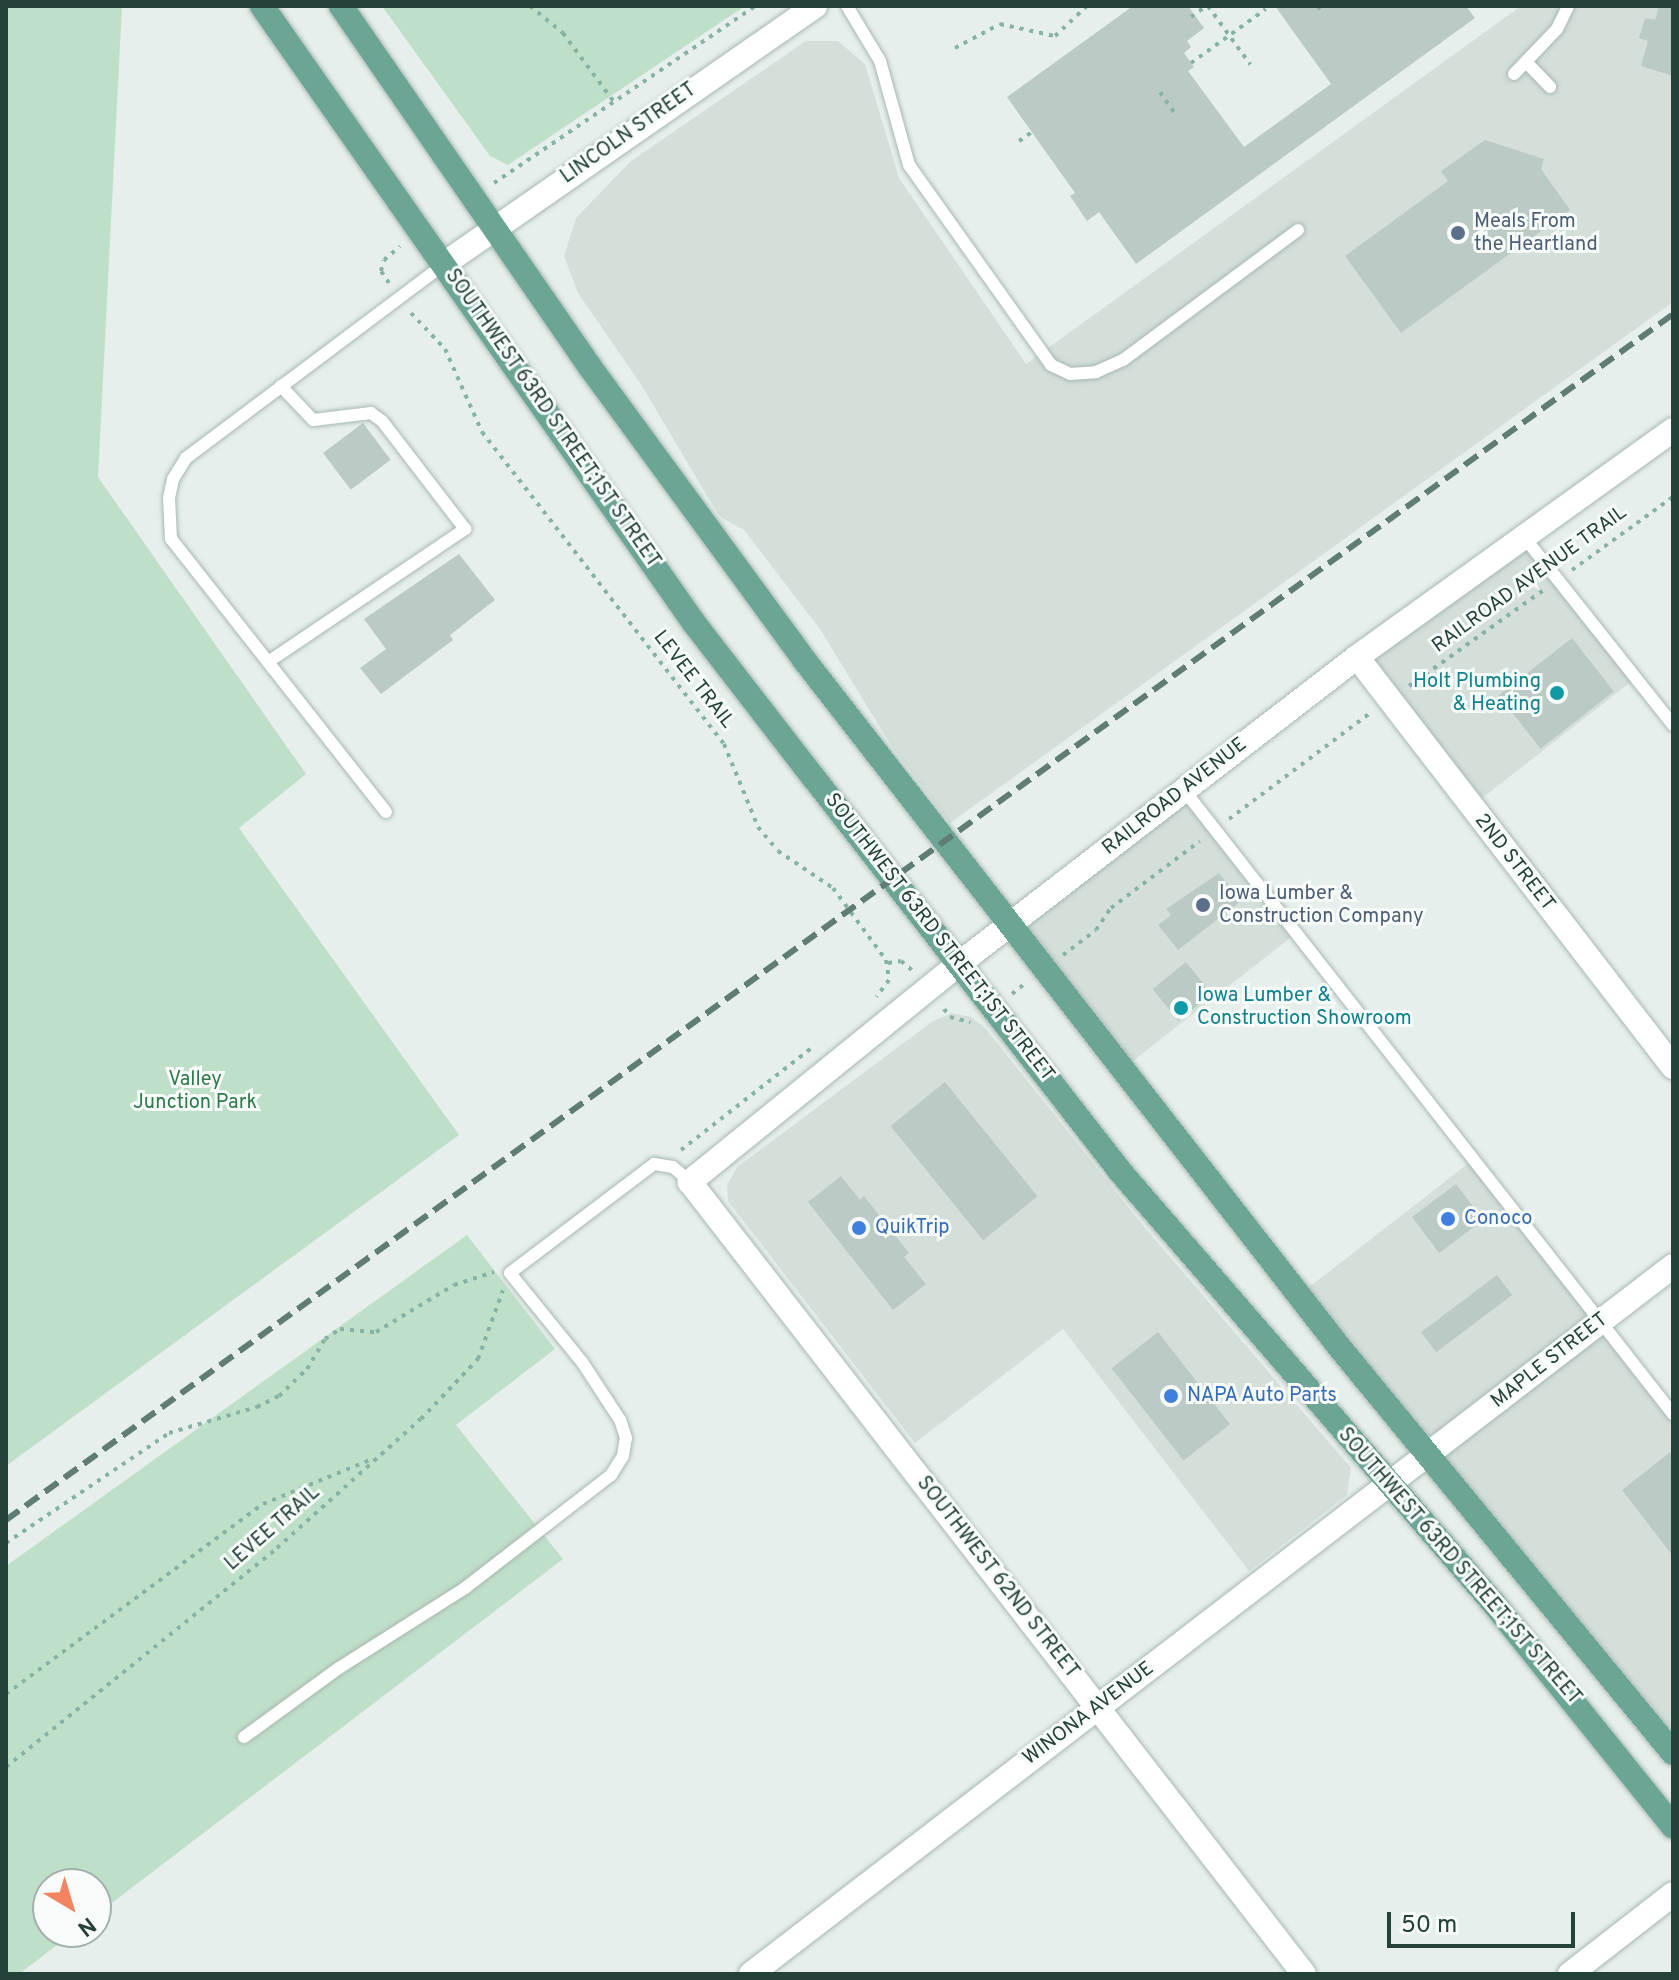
<!DOCTYPE html>
<html>
<head>
<meta charset="utf-8">
<style>
	body { margin:0 }
	#map { position:relative; width:1679px; height:1980px; overflow:hidden; background:#e6efeb; font-family:Overpass,sans-serif }
	div>[style] { position:absolute }
	.built>* { inset:0; background:#d4dfda; transform-origin:0 0 }
	.green>* { inset:0; background:#bfe0c8 }
	.building>* { inset:0; background:#bbcac4; transform-origin:0 0 }
	.path>* { height:4px; margin-top:-2px; transform-origin:0; background:repeating-linear-gradient(90deg,#86b3a5 0 4px,transparent 0 10px) }
	.roads { filter:drop-shadow(0 0 2px #a8b8b2) drop-shadow(0 0 2px #a8b8b2) }
	.lane>* { height:12px; margin:-6px; padding:0 6px; transform-origin:6px; border-radius:6px; background:#fff }
	.street>* { height:24px; margin:-12px; padding:0 12px; transform-origin:12px; border-radius:12px; background:#fff }
	.secondary>* { height:24px; margin:-12px; padding:0 12px; transform-origin:12px; border-radius:12px; background:#fff }
	.primary>* { height:24px; margin:-12px; padding:0 12px; transform-origin:12px; border-radius:12px; background:#6aa596 }
	.rail>* { height:6px; margin-top:-3px; transform-origin:0; background:repeating-linear-gradient(90deg,#5f7d75 0 16px,transparent 0 24px) }
	.dots>* { width:22px; height:22px; translate:-50% -50%; box-sizing:border-box; border:4px solid #f7fbf9; border-radius:50% }
	span { translate:-50% -50%; white-space:nowrap; text-align:center; line-height:1.15; -webkit-text-stroke:6px #f7fbf9; paint-order:stroke }
	.street-label { font-size:20px; color:#24423a }
	.service-label { font-size:20px; color:#4e5e75 }
	.left { translate:0 -50%; text-align:left }
	.culture-label { font-size:20px; color:#0d838f }
	.right { translate:-100% -50%; text-align:right }
	.park-label { font-size:20px; color:#2d7a4b }
	.shop-label { font-size:20px; color:#366cbe }
	.frame { position:absolute; inset:0; border:8px solid #24423a; pointer-events:none }
	.north { position:absolute; left:32px; top:1868px; width:80px; height:80px; box-sizing:border-box; background:#f7fbf9; border:2px solid #a3b1ad; border-radius:50%; rotate:142deg; font-size:22px; font-weight:700; line-height:32px; text-align:center; color:#24423a }
	.north::after { content:''; display:block; margin:auto; width:28px; height:36px; background:#f4845f; clip-path:polygon(50% 0,100% 100%,50% 72%,0 100%) }
	.scale { position:absolute; left:1387px; top:1912px; width:188px; height:36px; box-sizing:border-box; border:4px solid #24423a; border-top:0; padding-left:10px; font-size:24px; line-height:28px; white-space:nowrap; color:#24423a; -webkit-text-stroke:6px #f7fbf9; paint-order:stroke }
</style>
</head>
<body>
<div id="map">
	<div class="built">
		<i style="clip-path:polygon(1521px 6px,1673px 6px,1673px 302px,950px 823px,892px 747px,820px 629px,744px 530px,719px 516px,642px 386px,578px 293px,564px 256px,576px 218px,631px 161px,806px 41px,838px 41px,865px 64px,899px 178px,1026px 364px)"></i>
		<i style="left:1524px;top:537px;width:180px;height:206px;rotate:52deg"></i>
		<i style="left:1184px;top:790px;width:182px;height:221px;rotate:52deg"></i>
		<i style="clip-path:polygon(952px 1013px,971px 1017px,985px 1028px,1145px 1228px,1351px 1468px,1347px 1495px,1249px 1571px,1063px 1329px,915px 1443px,728px 1201px,727px 1185px,737px 1167px,933px 1021px)"></i>
		<i style="clip-path:polygon(1474px 1159px,1673px 1414px,1673px 1749px,1299px 1295px)"></i>
	</div>
	<div class="green">
		<i style="clip-path:polygon(6px 6px,122px 6px,98px 477px,306px 774px,239px 828px,459px 1135px,6px 1466px)"></i>
		<i style="clip-path:polygon(382px 6px,745px 6px,508px 165px,490px 156px)"></i>
		<i style="clip-path:polygon(467px 1235px,555px 1349px,456px 1425px,563px 1559px,96px 1915px,96px 1884px,48px 1884px,48px 1932px,74px 1932px,19px 1974px,6px 1974px,6px 1566px)"></i>
	</div>
	<div class="building">
		<i style="clip-path:polygon(1133px 6px,1188px 6px,1204px 28px,1187px 41px,1191px 47px,1184px 53px,1194px 67px,1188px 71px,1244px 147px,1331px 84px,1275px 6px,1466px 6px,1475px 18px,1136px 264px,1099px 212px,1087px 221px,1070px 196px,1075px 193px,1007px 97px)"></i>
		<i style="clip-path:polygon(1659px 6px,1673px 6px,1673px 76px,1641px 66px,1648px 41px,1639px 38px,1645px 18px,1655px 20px)"></i>
		<i style="clip-path:polygon(1485px 140px,1544px 159px,1541px 169px,1570px 210px,1401px 333px,1345px 256px,1448px 181px,1441px 171px)"></i>
		<i style="left:363px;top:423px;width:46px;height:50px;rotate:53deg"></i>
		<i style="clip-path:polygon(459px 554px,495px 600px,450px 635px,453px 640px,381px 694px,360px 668px,386px 649px,364px 619px)"></i>
		<i style="left:1572px;top:638px;width:68px;height:93px;rotate:52deg"></i>
		<i style="clip-path:polygon(1219px 873px,1241px 901px,1178px 950px,1158px 925px,1171px 915px,1166px 909px)"></i>
		<i style="left:1186px;top:962px;width:41px;height:43px;rotate:51deg"></i>
		<i style="left:945px;top:1082px;width:147px;height:70px;rotate:51deg"></i>
		<i style="clip-path:polygon(841px 1176px,860px 1200px,864px 1196px,909px 1253px,904px 1257px,926px 1284px,893px 1310px,808px 1202px)"></i>
		<i style="left:1456px;top:1184px;width:45px;height:55px;rotate:53deg"></i>
		<i style="left:1497px;top:1275px;width:25px;height:95px;rotate:53deg"></i>
		<i style="left:1158px;top:1332px;width:117px;height:59px;rotate:52deg"></i>
		<i style="clip-path:polygon(1673px 1450px,1673px 1556px,1622px 1490px)"></i>
	</div>
	<div class="path">
		<i style="left:530px;top:6px;width:43px;rotate:39.3deg"></i>
		<i style="left:563px;top:33px;width:86px;rotate:53.5deg"></i>
		<i style="left:1208px;top:6px;width:72px;rotate:54.1deg"></i>
		<i style="left:1318px;top:6px;width:7px;rotate:56deg"></i>
		<i style="left:1191px;top:17px;width:19px;rotate:-36deg"></i>
		<i style="left:955px;top:48px;width:51px;rotate:-28.1deg"></i>
		<i style="left:1000px;top:24px;width:56px;rotate:12.3deg"></i>
		<i style="left:1055px;top:36px;width:44px;rotate:-43.2deg"></i>
		<i style="left:1191px;top:63px;width:92px;rotate:-35.8deg"></i>
		<i style="left:1160px;top:92px;width:29px;rotate:55deg"></i>
		<i style="left:1019px;top:141px;width:16px;rotate:-35deg"></i>
		<i style="left:494px;top:183px;width:315px;rotate:-34.1deg"></i>
		<i style="left:389px;top:283px;width:14px;rotate:-124deg"></i>
		<i style="left:381px;top:271px;width:11px;rotate:-75deg"></i>
		<i style="left:384px;top:260px;width:21px;rotate:-41deg"></i>
		<i style="left:411px;top:313px;width:50px;rotate:46.6deg"></i>
		<i style="left:445px;top:349px;width:91px;rotate:66deg"></i>
		<i style="left:482px;top:432px;width:395px;rotate:52.2deg"></i>
		<i style="left:724px;top:744px;width:90px;rotate:67.7deg"></i>
		<i style="left:758px;top:827px;width:31px;rotate:50deg"></i>
		<i style="left:778px;top:851px;width:66px;rotate:33.9deg"></i>
		<i style="left:833px;top:888px;width:89px;rotate:53.6deg"></i>
		<i style="left:886px;top:960px;width:20px;rotate:81deg"></i>
		<i style="left:889px;top:980px;width:21px;rotate:127deg"></i>
		<i style="left:1572px;top:570px;width:125px;rotate:-35.9deg"></i>
		<i style="left:1409px;top:686px;width:167px;rotate:-35.5deg"></i>
		<i style="left:1229px;top:819px;width:175px;rotate:-36.9deg"></i>
		<i style="left:1063px;top:955px;width:41px;rotate:-37.1deg"></i>
		<i style="left:1096px;top:930px;width:27px;rotate:-56deg"></i>
		<i style="left:1111px;top:908px;width:111px;rotate:-37deg"></i>
		<i style="left:888px;top:963px;width:13px;rotate:-9deg"></i>
		<i style="left:901px;top:961px;width:16px;rotate:40deg"></i>
		<i style="left:1012px;top:994px;width:19px;rotate:-39deg"></i>
		<i style="left:944px;top:1009px;width:10px;rotate:53deg"></i>
		<i style="left:950px;top:1017px;width:21px;rotate:14deg"></i>
		<i style="left:681px;top:1150px;width:167px;rotate:-38deg"></i>
		<i style="left:6px;top:1543px;width:197px;rotate:-34deg"></i>
		<i style="left:169px;top:1433px;width:92px;rotate:-16.5deg"></i>
		<i style="left:257px;top:1407px;width:25px;rotate:-27deg"></i>
		<i style="left:279px;top:1396px;width:39px;rotate:-44deg"></i>
		<i style="left:307px;top:1369px;width:35px;rotate:-59deg"></i>
		<i style="left:325px;top:1339px;width:18px;rotate:-34deg"></i>
		<i style="left:340px;top:1329px;width:36px;rotate:5deg"></i>
		<i style="left:376px;top:1332px;width:91px;rotate:-31.1deg"></i>
		<i style="left:454px;top:1285px;width:42px;rotate:-18deg"></i>
		<i style="left:6px;top:1694px;width:320px;rotate:-36.5deg"></i>
		<i style="left:263px;top:1504px;width:118px;rotate:-22.4deg"></i>
		<i style="left:6px;top:1767px;width:348px;rotate:-38.9deg"></i>
		<i style="left:277px;top:1548px;width:193px;rotate:-41.9deg"></i>
		<i style="left:421px;top:1419px;width:83px;rotate:-46.5deg"></i>
		<i style="left:478px;top:1359px;width:73px;rotate:-70.1deg"></i>
	</div>
	<div class="roads">
		<div class="lane">
			<i style="left:847px;top:6px;width:64px;rotate:59deg"></i>
			<i style="left:880px;top:61px;width:108px;rotate:74.4deg"></i>
			<i style="left:909px;top:165px;width:245px;rotate:54.6deg"></i>
			<i style="left:1051px;top:365px;width:21px;rotate:25deg"></i>
			<i style="left:1070px;top:374px;width:26px;rotate:-4deg"></i>
			<i style="left:1096px;top:372px;width:30px;rotate:-24deg"></i>
			<i style="left:1123px;top:360px;width:218px;rotate:-36.6deg"></i>
			<i style="left:1528px;top:64px;width:32px;rotate:46deg"></i>
			<i style="left:1514px;top:74px;width:62px;rotate:-46.3deg"></i>
			<i style="left:1557px;top:29px;width:25px;rotate:-64deg"></i>
			<i style="left:1524px;top:537px;width:240px;rotate:51.6deg"></i>
			<i style="left:268px;top:662px;width:238px;rotate:-34deg"></i>
			<i style="left:465px;top:529px;width:136px;rotate:-127.5deg"></i>
			<i style="left:382px;top:421px;width:14px;rotate:-144deg"></i>
			<i style="left:371px;top:413px;width:58px;rotate:173.1deg"></i>
			<i style="left:313px;top:420px;width:47px;rotate:-133.3deg"></i>
			<i style="left:1184px;top:790px;width:793px;rotate:51.92deg"></i>
			<i style="left:386px;top:812px;width:347px;rotate:-128.2deg"></i>
			<i style="left:171px;top:539px;width:41px;rotate:-92.8deg"></i>
			<i style="left:169px;top:498px;width:19px;rotate:-78deg"></i>
			<i style="left:173px;top:479px;width:25px;rotate:-58deg"></i>
			<i style="left:186px;top:458px;width:323px;rotate:-36.9deg"></i>
			<i style="left:244px;top:1737px;width:117px;rotate:-36deg"></i>
			<i style="left:339px;top:1668px;width:149px;rotate:-32.4deg"></i>
			<i style="left:465px;top:1588px;width:185px;rotate:-37.7deg"></i>
			<i style="left:611px;top:1475px;width:22px;rotate:-58deg"></i>
			<i style="left:623px;top:1456px;width:18px;rotate:-81deg"></i>
			<i style="left:626px;top:1438px;width:19px;rotate:-108deg"></i>
			<i style="left:620px;top:1420px;width:69px;rotate:-123.2deg"></i>
			<i style="left:582px;top:1362px;width:114px;rotate:-129deg"></i>
			<i style="left:510px;top:1273px;width:181px;rotate:-37.1deg"></i>
			<i style="left:654px;top:1164px;width:19px;rotate:9deg"></i>
			<i style="left:673px;top:1167px;width:23px;rotate:41deg"></i>
		</div>
		<div class="street">
			<i style="left:444px;top:264px;width:452px;rotate:-34.8deg"></i>
			<i style="left:1357px;top:657px;width:518px;rotate:52.38deg"></i>
			<i style="left:960px;top:963px;width:348px;rotate:141deg"></i>
			<i style="left:690px;top:1182px;width:1002px;rotate:52.22deg"></i>
			<i style="left:751px;top:1974px;width:1162px;rotate:-37.52deg"></i>
			<i style="left:1570px;top:1974px;width:130px;rotate:-37.8deg"></i>
		</div>
		<div class="secondary">
			<i style="left:960px;top:963px;width:501px;rotate:-37.62deg"></i>
			<i style="left:1357px;top:657px;width:389px;rotate:-35.7deg"></i>
		</div>
		<div class="primary">
			<i style="left:262px;top:6px;width:753px;rotate:55deg"></i>
			<i style="left:694px;top:623px;width:196px;rotate:52.3deg"></i>
			<i style="left:814px;top:778px;width:495px;rotate:52.1deg"></i>
			<i style="left:1118px;top:1169px;width:576px;rotate:49.15deg"></i>
			<i style="left:1495px;top:1605px;width:284px;rotate:51.2deg"></i>
			<i style="left:341px;top:6px;width:439px;rotate:55.4deg"></i>
			<i style="left:590px;top:367px;width:364px;rotate:53.8deg"></i>
			<i style="left:805px;top:661px;width:871px;rotate:52.09deg"></i>
			<i style="left:1340px;top:1348px;width:524px;rotate:50.57deg"></i>
		</div>
	</div>
	<div class="rail">
		<i style="left:6px;top:1520px;width:2058px;rotate:-35.88deg"></i>
	</div>
	<div class="dots">
		<i style="left:1458px;top:233px;background:#5c6f8a"></i>
		<i style="left:1557px;top:693px;background:#0f9aa8"></i>
		<i style="left:1203px;top:905px;background:#5c6f8a"></i>
		<i style="left:1181px;top:1008px;background:#0f9aa8"></i>
		<i style="left:1448px;top:1219px;background:#3f7fe0"></i>
		<i style="left:859px;top:1228px;background:#3f7fe0"></i>
		<i style="left:1171px;top:1396px;background:#3f7fe0"></i>
	</div>
	<div class="street-label">
		<span style="left:629px;top:134px;rotate:-35deg">LINCOLN STREET</span>
		<span style="left:552px;top:419px;rotate:55deg">SOUTHWEST 63RD STREET;1ST STREET</span>
		<span style="left:1530px;top:580px;rotate:-36deg">RAILROAD AVENUE TRAIL</span>
		<span style="left:693px;top:680px;rotate:52deg">LEVEE TRAIL</span>
		<span style="left:1175px;top:797px;rotate:-38deg">RAILROAD AVENUE</span>
		<span style="left:1514px;top:863px;rotate:52deg">2ND STREET</span>
		<span style="left:939px;top:938px;rotate:52deg">SOUTHWEST 63RD STREET;1ST STREET</span>
		<span style="left:1550px;top:1361px;rotate:-38deg">MAPLE STREET</span>
		<span style="left:273px;top:1529px;rotate:-41deg">LEVEE TRAIL</span>
		<span style="left:1459px;top:1567px;rotate:49deg">SOUTHWEST 63RD STREET;1ST STREET</span>
		<span style="left:997px;top:1578px;rotate:52deg">SOUTHWEST 62ND STREET</span>
		<span style="left:1089px;top:1714px;rotate:-37deg">WINONA AVENUE</span>
	</div>
	<div class="service-label">
		<span class="left" style="left:1474px;top:234px">Meals From<br>the Heartland</span>
		<span class="left" style="left:1219px;top:906px">Iowa Lumber &amp;<br>Construction Company</span>
	</div>
	<div class="culture-label">
		<span class="right" style="left:1541px;top:694px">Holt Plumbing<br>&amp; Heating</span>
		<span class="left" style="left:1197px;top:1008px">Iowa Lumber &amp;<br>Construction Showroom</span>
	</div>
	<div class="park-label">
		<span style="left:195px;top:1092px">Valley<br>Junction Park</span>
	</div>
	<div class="shop-label">
		<span class="left" style="left:1464px;top:1219px">Conoco</span>
		<span class="left" style="left:875px;top:1228px">QuikTrip</span>
		<span class="left" style="left:1187px;top:1396px">NAPA Auto Parts</span>
	</div>
	<div class="frame"></div>
	<div class="north">N</div>
	<div class="scale">50 m</div>
</div>
</body>
</html>
